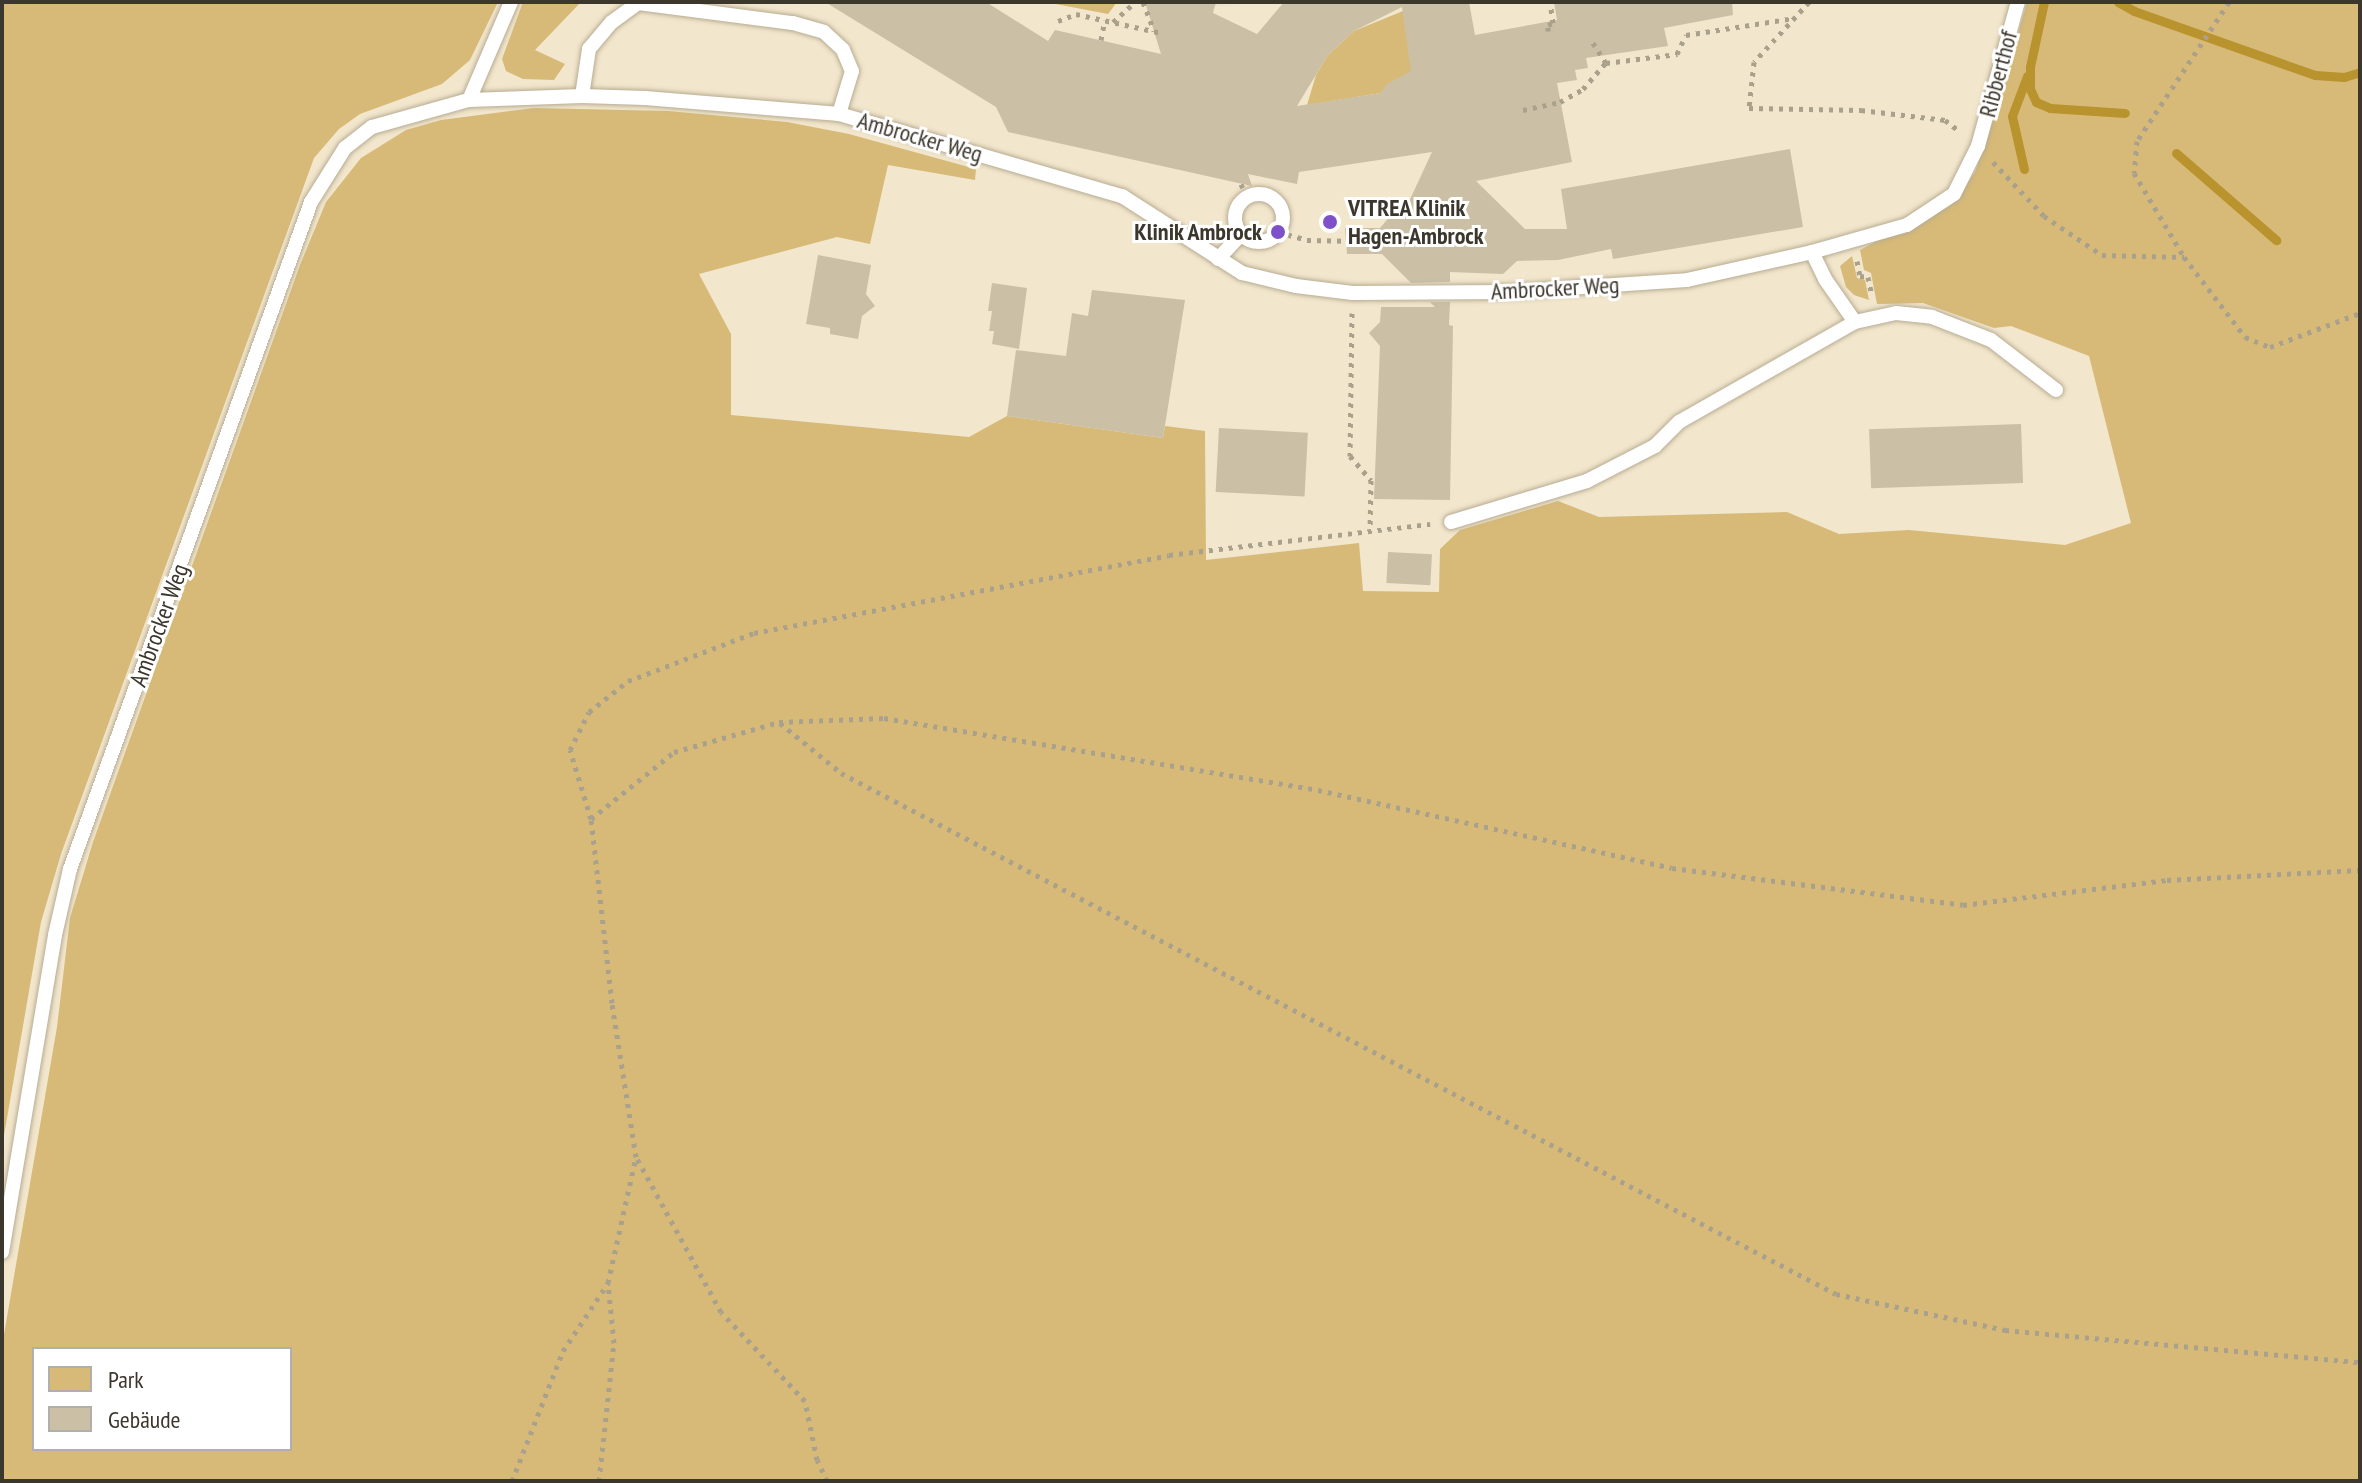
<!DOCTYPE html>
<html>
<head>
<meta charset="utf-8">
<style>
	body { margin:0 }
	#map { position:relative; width:2362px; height:1483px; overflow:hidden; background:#f2e6cc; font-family:"PT Sans Narrow",sans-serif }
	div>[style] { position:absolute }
	.green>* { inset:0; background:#d7ba77 }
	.stream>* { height:9px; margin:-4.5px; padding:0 4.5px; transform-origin:4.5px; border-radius:4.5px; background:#b9932d }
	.building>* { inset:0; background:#cbc0a6; transform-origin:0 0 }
	.path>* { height:5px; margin-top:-2.5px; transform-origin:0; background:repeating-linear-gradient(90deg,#aaa18d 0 4px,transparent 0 10px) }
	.roads { filter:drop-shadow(0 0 2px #b7ac93) drop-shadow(0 0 2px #b7ac93) }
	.service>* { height:14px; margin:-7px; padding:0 7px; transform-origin:7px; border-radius:7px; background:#fff }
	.service>.ring { margin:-7px; padding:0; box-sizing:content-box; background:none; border:14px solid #fff; border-radius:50% }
	.dots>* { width:22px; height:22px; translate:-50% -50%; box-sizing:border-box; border:4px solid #fff; border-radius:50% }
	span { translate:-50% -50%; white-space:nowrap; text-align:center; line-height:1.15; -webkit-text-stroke:6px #fff; paint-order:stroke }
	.street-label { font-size:24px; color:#3c372d }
	.poi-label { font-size:24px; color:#3c372d; font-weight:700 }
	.left { translate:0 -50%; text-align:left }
	.right { translate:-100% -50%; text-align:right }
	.frame { position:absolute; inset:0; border:4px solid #3c372d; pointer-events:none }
	.legend { position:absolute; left:32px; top:1347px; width:260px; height:104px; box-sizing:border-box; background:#fff; border:2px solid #b1afab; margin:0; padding:10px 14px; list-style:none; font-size:24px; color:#3c372d }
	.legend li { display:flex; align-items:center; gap:16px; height:40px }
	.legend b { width:40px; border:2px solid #b1afab }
</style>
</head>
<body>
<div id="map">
	<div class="green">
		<i style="clip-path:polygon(2px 2px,498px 2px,470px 60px,442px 84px,360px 114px,339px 129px,314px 158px,61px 854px,41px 922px,2px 1147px)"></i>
		<i style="clip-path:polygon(523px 2px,581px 2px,535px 50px,565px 64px,554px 80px,523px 79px,506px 71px,502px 59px)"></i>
		<i style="clip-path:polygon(1045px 2px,1117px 2px,1108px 14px)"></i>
		<i style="clip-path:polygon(evenodd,2027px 2px,2360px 2px,2360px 1481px,2px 1481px,2px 1346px,57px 1027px,70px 918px,93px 842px,300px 265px,326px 202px,361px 158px,406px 130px,441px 120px,534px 108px,668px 111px,787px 122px,849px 134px,976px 169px,975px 180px,888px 165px,870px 244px,837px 237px,699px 274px,731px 334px,731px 415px,969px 437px,1007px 416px,1163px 438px,1165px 426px,1205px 431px,1206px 560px,1359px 543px,1363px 591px,1439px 592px,1440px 549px,1460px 530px,1558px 501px,1599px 517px,1787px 512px,1839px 534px,1909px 530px,2065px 545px,2131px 523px,2089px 356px,2011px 326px,1994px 328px,1923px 303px,1877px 304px,1871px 273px,1864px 270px,1860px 250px,1957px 199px,1975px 172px,1997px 109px,2027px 2px,34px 1349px,290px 1349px,290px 1449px,34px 1449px,34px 1349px)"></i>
		<i style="clip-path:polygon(1403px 11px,1412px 74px,1381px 93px,1307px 105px,1316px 75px,1328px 55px,1354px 31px)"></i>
		<i style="clip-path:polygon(1852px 256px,1857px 278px,1865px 280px,1869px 300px,1854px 295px,1846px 287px,1840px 266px)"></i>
	</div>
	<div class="stream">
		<i style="left:2044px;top:2px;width:66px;rotate:102.2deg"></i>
		<i style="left:2030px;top:67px;width:22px;rotate:90deg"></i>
		<i style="left:2030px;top:89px;width:14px;rotate:65deg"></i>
		<i style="left:2036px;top:102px;width:15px;rotate:23deg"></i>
		<i style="left:2050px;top:108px;width:75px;rotate:3.8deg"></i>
		<i style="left:2118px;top:2px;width:18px;rotate:29deg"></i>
		<i style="left:2134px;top:11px;width:192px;rotate:19.5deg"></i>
		<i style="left:2315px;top:75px;width:29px;rotate:4deg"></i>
		<i style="left:2344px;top:77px;width:17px;rotate:-17deg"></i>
		<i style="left:2176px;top:153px;width:133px;rotate:41deg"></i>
		<i style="left:2024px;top:169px;width:54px;rotate:-102.8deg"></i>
		<i style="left:2012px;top:116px;width:43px;rotate:-69.4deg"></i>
	</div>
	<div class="building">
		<i style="clip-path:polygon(evenodd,825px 2px,986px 2px,1048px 41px,1055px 30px,1161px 54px,1145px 2px,1216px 2px,1213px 13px,1257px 34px,1284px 2px,1469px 2px,1475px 35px,1557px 20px,1554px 2px,1732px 2px,1733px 15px,1664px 28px,1668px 46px,1586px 58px,1588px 68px,1575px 70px,1577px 80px,1557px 83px,1572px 162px,1476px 181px,1525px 229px,1567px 229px,1561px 189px,1790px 149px,1803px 227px,1613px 259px,1611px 249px,1558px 260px,1517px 261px,1503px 274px,1450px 272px,1450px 282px,1411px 283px,1382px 254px,1347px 254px,1345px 228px,1380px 228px,1391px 215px,1406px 208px,1432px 152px,1299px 172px,1297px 184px,1248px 174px,1252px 186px,1008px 132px,996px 107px,825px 2px,1402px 7px,1411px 71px,1387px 84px,1381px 93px,1297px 106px,1328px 55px,1354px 31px,1402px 7px)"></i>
		<i style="clip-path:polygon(818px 255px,871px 265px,866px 294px,875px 306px,862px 316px,858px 339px,830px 334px,830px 328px,806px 324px)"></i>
		<i style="clip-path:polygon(992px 283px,1027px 288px,1019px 349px,992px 344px,994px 331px,989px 331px,992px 311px,988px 311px)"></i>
		<i style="clip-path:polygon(1092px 290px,1185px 300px,1163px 438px,1007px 416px,1016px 350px,1066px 356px,1072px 313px,1088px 316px)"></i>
		<i style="clip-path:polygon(1430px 302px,1450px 302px,1449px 325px,1453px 326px,1450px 500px,1374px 499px,1380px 346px,1369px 333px,1380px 322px,1381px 307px,1435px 307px)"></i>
		<i style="left:2021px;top:424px;width:59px;height:152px;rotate:88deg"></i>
		<i style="left:1219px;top:428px;width:89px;height:64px;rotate:3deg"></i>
		<i style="left:1388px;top:552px;width:44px;height:31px;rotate:3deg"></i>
	</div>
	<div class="path">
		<i style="left:1143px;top:2px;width:31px;rotate:69deg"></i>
		<i style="left:1809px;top:2px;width:81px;rotate:132.5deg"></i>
		<i style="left:1754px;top:62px;width:46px;rotate:96.2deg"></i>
		<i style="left:1749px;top:108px;width:112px;rotate:1deg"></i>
		<i style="left:1861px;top:110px;width:85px;rotate:6.8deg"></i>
		<i style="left:1945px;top:120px;width:18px;rotate:38deg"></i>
		<i style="left:2229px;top:2px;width:167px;rotate:123.5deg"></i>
		<i style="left:2137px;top:141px;width:32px;rotate:95deg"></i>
		<i style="left:2134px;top:173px;width:98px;rotate:59.2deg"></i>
		<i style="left:2184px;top:257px;width:101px;rotate:52.7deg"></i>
		<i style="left:2245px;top:337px;width:27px;rotate:22deg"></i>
		<i style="left:2270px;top:347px;width:96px;rotate:-20.7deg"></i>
		<i style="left:1058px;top:21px;width:19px;rotate:-21deg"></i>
		<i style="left:1076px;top:14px;width:88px;rotate:12.5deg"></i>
		<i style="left:1113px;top:22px;width:30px;rotate:-42deg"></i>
		<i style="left:1548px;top:31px;width:6px;rotate:-90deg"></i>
		<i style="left:1548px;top:25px;width:5px;rotate:-22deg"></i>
		<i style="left:1553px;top:23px;width:21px;rotate:-98deg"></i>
		<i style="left:1101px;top:40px;width:20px;rotate:-79deg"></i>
		<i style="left:1606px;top:63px;width:72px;rotate:-7.2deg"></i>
		<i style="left:1677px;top:54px;width:21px;rotate:-65deg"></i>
		<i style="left:1686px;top:35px;width:109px;rotate:-8.9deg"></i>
		<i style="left:1523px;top:110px;width:38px;rotate:-12deg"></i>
		<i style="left:1560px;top:102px;width:26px;rotate:-29deg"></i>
		<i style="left:1583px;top:89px;width:35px;rotate:-49deg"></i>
		<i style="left:1606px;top:63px;width:27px;rotate:-123deg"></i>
		<i style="left:1993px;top:162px;width:74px;rotate:46.6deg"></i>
		<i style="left:2044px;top:216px;width:70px;rotate:33.9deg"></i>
		<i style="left:2102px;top:255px;width:82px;rotate:1.4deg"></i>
		<i style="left:1241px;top:184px;width:14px;rotate:65deg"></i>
		<i style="left:1278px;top:232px;width:30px;rotate:15deg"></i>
		<i style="left:1307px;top:240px;width:39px;rotate:1deg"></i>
		<i style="left:1857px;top:261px;width:15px;rotate:79deg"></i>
		<i style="left:1860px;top:276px;width:8px;rotate:7deg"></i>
		<i style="left:1868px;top:277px;width:19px;rotate:78deg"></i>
		<i style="left:1352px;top:313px;width:143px;rotate:90.8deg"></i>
		<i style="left:1350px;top:456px;width:32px;rotate:49deg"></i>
		<i style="left:1371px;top:480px;width:51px;rotate:91.1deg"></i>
		<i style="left:780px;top:723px;width:79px;rotate:39.3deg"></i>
		<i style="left:841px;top:773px;width:1123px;rotate:27.64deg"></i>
		<i style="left:1836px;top:1294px;width:173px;rotate:12deg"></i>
		<i style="left:2005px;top:1330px;width:356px;rotate:5.2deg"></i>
		<i style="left:591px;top:819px;width:107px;rotate:-38.9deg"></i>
		<i style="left:674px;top:752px;width:109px;rotate:-15.9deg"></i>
		<i style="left:779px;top:722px;width:105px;rotate:-2.2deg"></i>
		<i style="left:884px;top:718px;width:440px;rotate:9.4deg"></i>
		<i style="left:1318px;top:790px;width:362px;rotate:12.4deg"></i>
		<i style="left:1672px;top:868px;width:293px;rotate:7.2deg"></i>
		<i style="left:1963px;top:905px;width:206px;rotate:-7deg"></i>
		<i style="left:2167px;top:880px;width:193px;rotate:-3deg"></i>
		<i style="left:512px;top:1481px;width:140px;rotate:-68.6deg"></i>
		<i style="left:563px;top:1351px;width:82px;rotate:-56.5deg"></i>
		<i style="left:608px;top:1283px;width:129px;rotate:-77.5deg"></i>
		<i style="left:599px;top:1481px;width:139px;rotate:-83.8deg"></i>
		<i style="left:614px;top:1343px;width:60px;rotate:-95.7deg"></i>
		<i style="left:827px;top:1481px;width:23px;rotate:-115deg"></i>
		<i style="left:817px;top:1460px;width:60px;rotate:-101.5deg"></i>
		<i style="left:805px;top:1401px;width:122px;rotate:-133.3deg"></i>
		<i style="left:721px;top:1312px;width:177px;rotate:-118.7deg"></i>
		<i style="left:636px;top:1157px;width:156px;rotate:-98.9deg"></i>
		<i style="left:612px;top:1003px;width:185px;rotate:-96.5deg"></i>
		<i style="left:591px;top:819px;width:72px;rotate:-106.9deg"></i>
		<i style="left:570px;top:750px;width:42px;rotate:-63.4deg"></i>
		<i style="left:589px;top:712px;width:50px;rotate:-38.5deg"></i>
		<i style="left:628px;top:681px;width:135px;rotate:-20.9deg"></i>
		<i style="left:754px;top:633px;width:422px;rotate:-10.6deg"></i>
		<i style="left:1169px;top:555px;width:263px;rotate:-6.8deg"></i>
	</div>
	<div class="roads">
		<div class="service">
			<i style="left:582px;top:96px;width:48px;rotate:-81.5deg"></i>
			<i style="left:589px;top:49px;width:35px;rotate:-50deg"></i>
			<i style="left:612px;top:22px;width:32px;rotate:-36deg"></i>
			<i style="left:638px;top:3px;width:156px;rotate:7.4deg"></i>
			<i style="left:793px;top:23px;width:32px;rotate:16deg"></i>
			<i style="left:824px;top:32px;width:26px;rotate:43deg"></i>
			<i style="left:843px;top:50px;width:23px;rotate:67deg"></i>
			<i style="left:852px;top:71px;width:45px;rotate:106.8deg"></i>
			<i style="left:469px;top:100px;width:107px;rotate:-66.8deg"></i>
			<i class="ring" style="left:1235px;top:194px;width:34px;height:34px"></i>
			<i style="left:1812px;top:252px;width:99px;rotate:-15.9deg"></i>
			<i style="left:1907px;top:225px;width:56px;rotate:-33.4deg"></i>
			<i style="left:1954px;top:194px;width:54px;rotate:-63.4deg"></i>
			<i style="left:1978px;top:146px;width:149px;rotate:-74.5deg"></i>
			<i style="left:1218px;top:259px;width:34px;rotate:-47deg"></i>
			<i style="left:1855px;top:322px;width:42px;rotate:-12.4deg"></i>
			<i style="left:1896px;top:313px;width:36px;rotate:6deg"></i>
			<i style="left:1932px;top:317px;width:63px;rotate:21.3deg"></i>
			<i style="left:1991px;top:340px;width:82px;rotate:37.6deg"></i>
			<i style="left:2px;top:1252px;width:321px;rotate:-80.5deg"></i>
			<i style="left:55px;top:935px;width:68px;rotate:-77.2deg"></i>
			<i style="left:70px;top:869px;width:709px;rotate:-70.13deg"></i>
			<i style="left:311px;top:202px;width:64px;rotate:-57.8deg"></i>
			<i style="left:345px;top:148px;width:34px;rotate:-38deg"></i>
			<i style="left:372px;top:127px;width:101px;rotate:-15.6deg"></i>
			<i style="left:469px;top:100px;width:113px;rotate:-2deg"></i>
			<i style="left:582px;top:96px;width:63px;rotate:1.8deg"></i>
			<i style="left:645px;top:98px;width:195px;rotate:4.7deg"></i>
			<i style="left:839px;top:114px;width:295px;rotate:16.2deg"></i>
			<i style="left:1122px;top:196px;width:143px;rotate:32.7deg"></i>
			<i style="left:1242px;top:273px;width:56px;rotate:13.5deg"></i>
			<i style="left:1296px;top:286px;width:57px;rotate:7deg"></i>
			<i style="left:1353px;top:293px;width:155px;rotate:-0.4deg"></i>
			<i style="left:1508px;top:292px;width:179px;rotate:-3.8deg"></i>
			<i style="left:1687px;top:280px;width:128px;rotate:-12.6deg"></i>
			<i style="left:1812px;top:252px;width:30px;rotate:64deg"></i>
			<i style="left:1825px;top:279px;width:52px;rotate:55.1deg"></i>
			<i style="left:1855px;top:322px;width:202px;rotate:150.4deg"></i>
			<i style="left:1679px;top:422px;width:34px;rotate:135deg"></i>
			<i style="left:1655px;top:446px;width:76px;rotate:152.8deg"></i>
			<i style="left:1587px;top:481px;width:142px;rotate:163.2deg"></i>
		</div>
	</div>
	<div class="dots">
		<i style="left:1330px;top:222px;background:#7e51ca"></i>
		<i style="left:1278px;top:232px;background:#7e51ca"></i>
	</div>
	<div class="street-label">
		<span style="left:1998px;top:74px;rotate:-75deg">Ribberthof</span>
		<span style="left:920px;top:137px;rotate:16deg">Ambrocker Weg</span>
		<span style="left:1555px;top:288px;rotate:-3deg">Ambrocker Weg</span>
		<span style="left:159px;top:625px;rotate:-70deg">Ambrocker Weg</span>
	</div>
	<div class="poi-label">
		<span class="left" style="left:1348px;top:222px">VITREA Klinik<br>Hagen-Ambrock</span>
		<span class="right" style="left:1262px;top:232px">Klinik Ambrock</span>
	</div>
	<div class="frame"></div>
	<ul class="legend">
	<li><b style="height:22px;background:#d7ba77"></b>Park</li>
	<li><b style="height:22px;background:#cbc0a6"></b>Gebäude</li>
	</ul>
</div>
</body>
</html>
